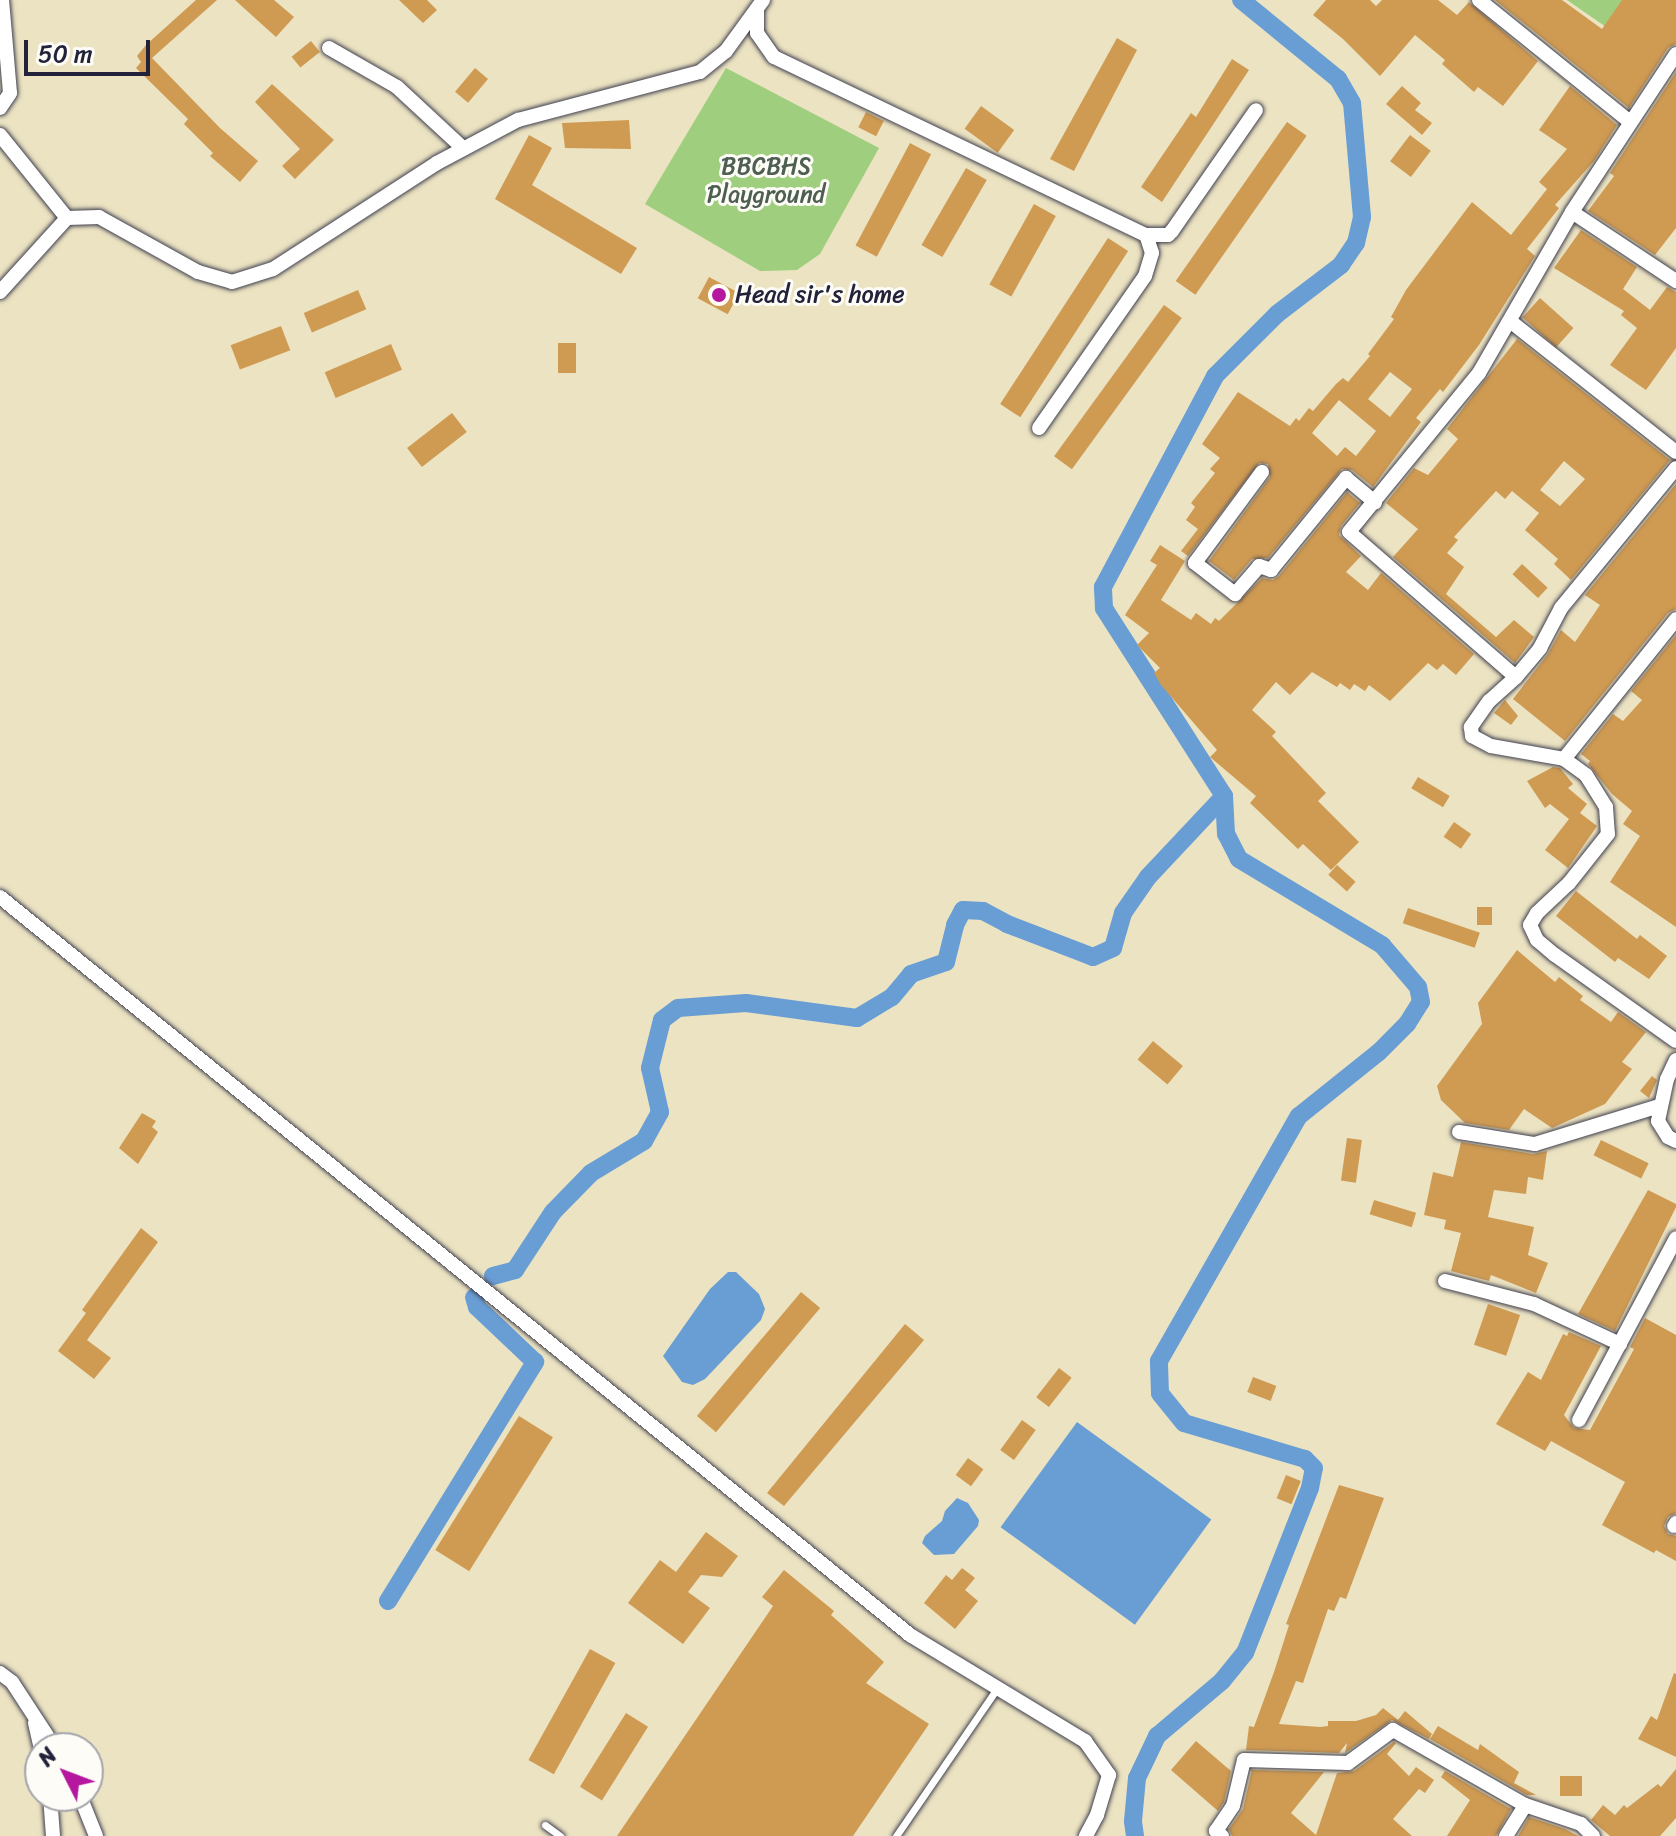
<!DOCTYPE html>
<html>
<head>
<meta charset="utf-8">
<style>
	body { margin:0 }
	#map { position:relative; width:1676px; height:1836px; overflow:hidden; background:#ebe3c2; font-family:Sriracha,sans-serif }
	div>[style] { position:absolute }
	.green>* { inset:0; background:#9fcf7e }
	.water>* { inset:0; background:#699ed5; transform-origin:0 0 }
	.canal>* { height:18px; margin:-9px; padding:0 9px; transform-origin:9px; border-radius:9px; background:#699ed5 }
	.building>* { inset:0; background:#cf9b53; transform-origin:0 0 }
	.roads { filter:drop-shadow(0 0 2px #403f4f) drop-shadow(0 0 2px #403f4f) }
	.lane>* { height:7px; margin:-3.5px; padding:0 3.5px; transform-origin:3.5px; border-radius:3.5px; background:#fff }
	.street>* { height:14px; margin:-7px; padding:0 7px; transform-origin:7px; border-radius:7px; background:#fff }
	.dots>* { width:22px; height:22px; translate:-50% -50%; box-sizing:border-box; border:4px solid #fdfcf7; border-radius:50% }
	span { translate:-50% -50%; white-space:nowrap; text-align:center; line-height:1.15; -webkit-text-stroke:6px #fdfcf7; paint-order:stroke }
	.park-label { font-size:24px; color:#4e5f52 }
	.poi-label { font-size:24px; color:#22223b }
	.left { translate:0 -50%; text-align:left }
	.north { position:absolute; left:24px; top:1732px; width:80px; height:80px; box-sizing:border-box; background:#fdfcf7; border:2px solid #a5a5ac; border-radius:50%; rotate:312deg; font-size:22px; font-weight:700; line-height:32px; text-align:center; color:#22223b }
	.north::after { content:''; display:block; margin:auto; width:28px; height:36px; background:#b5179e; clip-path:polygon(50% 0,100% 100%,50% 72%,0 100%) }
	.scale { position:absolute; left:24px; top:40px; width:126px; height:36px; box-sizing:border-box; border:4px solid #22223b; border-top:0; padding-left:10px; font-size:24px; line-height:28px; white-space:nowrap; color:#22223b; -webkit-text-stroke:6px #fdfcf7; paint-order:stroke }
</style>
</head>
<body>
<div id="map">
	<div class="green">
		<i style="clip-path:polygon(1567px 0,1628px 0,1606px 27px)"></i>
		<i style="clip-path:polygon(726px 68px,879px 148px,820px 254px,797px 270px,760px 271px,645px 204px)"></i>
	</div>
	<div class="water">
		<i style="clip-path:polygon(728px 1272px,736px 1272px,759px 1294px,765px 1309px,761px 1320px,705px 1379px,693px 1385px,682px 1382px,663px 1356px,710px 1289px)"></i>
		<i style="left:1077px;top:1422px;width:166px;height:130px;rotate:36deg"></i>
		<i style="clip-path:polygon(957px 1498px,968px 1503px,979px 1520px,978px 1526px,954px 1554px,934px 1555px,922px 1543px,925px 1536px,942px 1521px,945px 1511px)"></i>
	</div>
	<div class="canal">
		<i style="left:493px;top:1276px;width:23px;rotate:-15deg"></i>
		<i style="left:515px;top:1270px;width:69px;rotate:-56.8deg"></i>
		<i style="left:553px;top:1212px;width:54px;rotate:-45.7deg"></i>
		<i style="left:591px;top:1173px;width:62px;rotate:-31.1deg"></i>
		<i style="left:644px;top:1141px;width:33px;rotate:-61deg"></i>
		<i style="left:660px;top:1112px;width:45px;rotate:-102.8deg"></i>
		<i style="left:650px;top:1068px;width:49px;rotate:-76deg"></i>
		<i style="left:662px;top:1020px;width:20px;rotate:-37deg"></i>
		<i style="left:678px;top:1008px;width:68px;rotate:-4.2deg"></i>
		<i style="left:746px;top:1003px;width:112px;rotate:7.7deg"></i>
		<i style="left:857px;top:1018px;width:41px;rotate:-31deg"></i>
		<i style="left:892px;top:997px;width:30px;rotate:-50deg"></i>
		<i style="left:911px;top:974px;width:37px;rotate:-19deg"></i>
		<i style="left:946px;top:962px;width:38px;rotate:-76deg"></i>
		<i style="left:955px;top:925px;width:17px;rotate:-62deg"></i>
		<i style="left:963px;top:910px;width:20px;rotate:3deg"></i>
		<i style="left:983px;top:911px;width:27px;rotate:28deg"></i>
		<i style="left:1007px;top:924px;width:92px;rotate:21deg"></i>
		<i style="left:1093px;top:957px;width:22px;rotate:-24deg"></i>
		<i style="left:1113px;top:948px;width:36px;rotate:-74deg"></i>
		<i style="left:1123px;top:913px;width:44px;rotate:-55.2deg"></i>
		<i style="left:1148px;top:877px;width:111px;rotate:-46.8deg"></i>
		<i style="left:1224px;top:796px;width:223px;rotate:-122.6deg"></i>
		<i style="left:1104px;top:608px;width:21px;rotate:-93deg"></i>
		<i style="left:1103px;top:587px;width:239px;rotate:-62deg"></i>
		<i style="left:1215px;top:376px;width:88px;rotate:-45deg"></i>
		<i style="left:1277px;top:314px;width:81px;rotate:-37.4deg"></i>
		<i style="left:1341px;top:265px;width:27px;rotate:-56deg"></i>
		<i style="left:1356px;top:243px;width:27px;rotate:-77deg"></i>
		<i style="left:1362px;top:217px;width:114px;rotate:-95deg"></i>
		<i style="left:1352px;top:103px;width:28px;rotate:-120deg"></i>
		<i style="left:1338px;top:79px;width:125px;rotate:-140.8deg"></i>
		<i style="left:388px;top:1601px;width:281px;rotate:-58.4deg"></i>
		<i style="left:535px;top:1362px;width:80px;rotate:-136.5deg"></i>
		<i style="left:477px;top:1307px;width:10px;rotate:-107deg"></i>
		<i style="left:1135px;top:1836px;width:15px;rotate:-98deg"></i>
		<i style="left:1133px;top:1821px;width:43px;rotate:-84.7deg"></i>
		<i style="left:1137px;top:1778px;width:47px;rotate:-64.5deg"></i>
		<i style="left:1157px;top:1736px;width:85px;rotate:-40.2deg"></i>
		<i style="left:1222px;top:1681px;width:36px;rotate:-51deg"></i>
		<i style="left:1245px;top:1653px;width:177px;rotate:-68.5deg"></i>
		<i style="left:1310px;top:1488px;width:20px;rotate:-79deg"></i>
		<i style="left:1314px;top:1468px;width:13px;rotate:-135deg"></i>
		<i style="left:1305px;top:1459px;width:126px;rotate:-163.4deg"></i>
		<i style="left:1184px;top:1423px;width:38px;rotate:-129deg"></i>
		<i style="left:1160px;top:1393px;width:32px;rotate:-92deg"></i>
		<i style="left:1159px;top:1361px;width:282px;rotate:-60.3deg"></i>
		<i style="left:1299px;top:1116px;width:102px;rotate:-38.7deg"></i>
		<i style="left:1379px;top:1052px;width:40px;rotate:-45deg"></i>
		<i style="left:1407px;top:1024px;width:26px;rotate:-58deg"></i>
		<i style="left:1421px;top:1002px;width:15px;rotate:-101deg"></i>
		<i style="left:1418px;top:987px;width:55px;rotate:-130.6deg"></i>
		<i style="left:1382px;top:945px;width:167px;rotate:-149deg"></i>
		<i style="left:1239px;top:859px;width:28px;rotate:-117deg"></i>
		<i style="left:1226px;top:834px;width:38px;rotate:-93deg"></i>
	</div>
	<div class="building">
		<i style="clip-path:polygon(196px 0,217px 0,152px 58px,220px 128px,258px 161px,240px 182px,210px 156px,213px 153px,184px 124px,188px 119px,136px 68px,141px 62px,137px 56px,146px 45px)"></i>
		<i style="clip-path:polygon(235px 0,274px 0,294px 17px,276px 37px)"></i>
		<i style="clip-path:polygon(399px 0,427px 0,437px 10px,423px 23px)"></i>
		<i style="clip-path:polygon(1326px 0,1370px 0,1376px 6px,1382px 0,1438px 0,1457px 15px,1469px 2px,1538px 61px,1503px 106px,1478px 87px,1474px 92px,1442px 64px,1445px 60px,1415px 35px,1380px 76px,1343px 39px,1313px 15px)"></i>
		<i style="clip-path:polygon(1495px 0,1562px 0,1602px 29px,1622px 0,1676px 0,1676px 44px,1668px 48px,1629px 108px)"></i>
		<i style="clip-path:polygon(1117px 38px,1137px 50px,1074px 171px,1050px 159px)"></i>
		<i style="left:311px;top:41px;width:14px;height:25px;rotate:51deg"></i>
		<i style="clip-path:polygon(1232px 59px,1249px 70px,1162px 202px,1141px 187px,1191px 113px,1196px 117px)"></i>
		<i style="left:475px;top:68px;width:17px;height:31px;rotate:40deg"></i>
		<i style="clip-path:polygon(1676px 72px,1676px 228px,1655px 255px,1588px 211px,1614px 176px,1610px 173px)"></i>
		<i style="clip-path:polygon(272px 84px,334px 140px,295px 179px,282px 166px,300px 149px,255px 102px)"></i>
		<i style="clip-path:polygon(1402px 86px,1421px 103px,1415px 110px,1432px 123px,1422px 135px,1386px 104px)"></i>
		<i style="clip-path:polygon(evenodd,1570px 86px,1617px 125px,1594px 161px,1555px 205px,1559px 208px,1527px 249px,1535px 256px,1479px 345px,1443px 392px,1440px 389px,1416px 418px,1421px 422px,1373px 487px,1352px 470px,1342px 469px,1268px 558px,1252px 559px,1234px 580px,1209px 561px,1270px 477px,1268px 464px,1259px 463px,1188px 556px,1181px 551px,1198px 529px,1186px 520px,1195px 507px,1191px 503px,1215px 473px,1210px 469px,1220px 458px,1202px 444px,1238px 392px,1290px 426px,1296px 418px,1299px 421px,1309px 408px,1313px 411px,1336px 384px,1343px 378px,1348px 382px,1370px 356px,1368px 354px,1394px 319px,1391px 317px,1406px 290px,1472px 202px,1511px 235px,1547px 189px,1539px 182px,1567px 149px,1539px 130px,1570px 86px,1390px 372px,1412px 389px,1390px 417px,1368px 399px,1390px 372px,1570px 86px,1339px 400px,1376px 431px,1356px 456px,1345px 447px,1337px 456px,1312px 433px,1339px 400px)"></i>
		<i style="left:981px;top:106px;width:41px;height:28px;rotate:36deg"></i>
		<i style="left:866px;top:112px;width:20px;height:17px;rotate:27deg"></i>
		<i style="clip-path:polygon(629px 120px,631px 149px,565px 148px,562px 123px)"></i>
		<i style="left:1287px;top:122px;width:24px;height:194px;rotate:35deg"></i>
		<i style="clip-path:polygon(529px 135px,552px 148px,532px 185px,637px 248px,621px 274px,495px 199px)"></i>
		<i style="left:1410px;top:135px;width:26px;height:33px;rotate:37deg"></i>
		<i style="left:910px;top:143px;width:24px;height:116px;rotate:28deg"></i>
		<i style="left:966px;top:168px;width:24px;height:89px;rotate:30deg"></i>
		<i style="left:1034px;top:204px;width:25px;height:92px;rotate:29deg"></i>
		<i style="clip-path:polygon(1581px 230px,1637px 267px,1623px 289px,1650px 310px,1667px 287px,1676px 292px,1676px 348px,1646px 390px,1610px 365px,1637px 328px,1621px 315px,1624px 311px,1554px 268px)"></i>
		<i style="left:1108px;top:238px;width:24px;height:198px;rotate:33deg"></i>
		<i style="left:709px;top:277px;width:34px;height:24px;rotate:28deg"></i>
		<i style="left:358px;top:290px;width:21px;height:59px;rotate:67deg"></i>
		<i style="left:1540px;top:298px;width:45px;height:26px;rotate:42deg"></i>
		<i style="left:1164px;top:305px;width:22px;height:187px;rotate:36deg"></i>
		<i style="left:281px;top:326px;width:26px;height:54px;rotate:69deg"></i>
		<i style="clip-path:polygon(evenodd,1517px 339px,1670px 460px,1571px 580px,1554px 564px,1558px 559px,1525px 530px,1539px 513px,1512px 491px,1505px 499px,1496px 491px,1454px 537px,1458px 540px,1447px 553px,1464px 567px,1446px 594px,1496px 637px,1514px 620px,1534px 637px,1515px 663px,1393px 557px,1418px 529px,1386px 503px,1414px 468px,1428px 475px,1458px 439px,1447px 429px,1517px 339px,1564px 461px,1585px 479px,1560px 506px,1540px 490px,1564px 461px)"></i>
		<i style="left:576px;top:343px;width:30px;height:18px;rotate:90deg"></i>
		<i style="left:391px;top:344px;width:28px;height:72px;rotate:67deg"></i>
		<i style="left:452px;top:413px;width:24px;height:57px;rotate:52deg"></i>
		<i style="clip-path:polygon(1676px 484px,1676px 609px,1668px 613px,1565px 741px,1513px 699px,1548px 654px,1561px 630px,1575px 642px,1600px 605px,1585px 595px)"></i>
		<i style="clip-path:polygon(1347px 492px,1360px 503px,1341px 526px,1339px 535px,1361px 556px,1346px 572px,1368px 590px,1381px 573px,1474px 654px,1456px 675px,1443px 664px,1437px 670px,1428px 663px,1390px 701px,1369px 685px,1365px 691px,1354px 684px,1350px 690px,1340px 683px,1337px 687px,1312px 672px,1290px 695px,1276px 682px,1252px 710px,1276px 732px,1272px 736px,1326px 793px,1318px 801px,1359px 842px,1331px 870px,1303px 844px,1298px 849px,1250px 803px,1256px 796px,1210px 757px,1217px 750px,1161px 685px,1154px 673px,1160px 668px,1137px 645px,1149px 633px,1125px 615px,1157px 565px,1150px 561px,1160px 545px,1185px 561px,1161px 600px,1191px 620px,1196px 613px,1211px 624px,1215px 618px,1219px 621px,1262px 578px,1273px 580px,1279px 576px)"></i>
		<i style="left:1522px;top:564px;width:35px;height:14px;rotate:43deg"></i>
		<i style="clip-path:polygon(1676px 635px,1676px 927px,1610px 882px,1640px 836px,1623px 824px,1632px 811px,1612px 794px,1588px 764px,1590px 761px,1581px 754px,1613px 714px,1623px 721px,1642px 700px,1631px 691px)"></i>
		<i style="clip-path:polygon(1505px 700px,1518px 716px,1511px 725px,1494px 713px)"></i>
		<i style="clip-path:polygon(1553px 767px,1560px 768px,1573px 784px,1568px 788px,1587px 804px,1580px 813px,1597px 826px,1568px 868px,1545px 850px,1569px 819px,1550px 804px,1545px 808px,1527px 781px)"></i>
		<i style="left:1418px;top:777px;width:37px;height:13px;rotate:31deg"></i>
		<i style="left:1454px;top:822px;width:21px;height:18px;rotate:35deg"></i>
		<i style="left:1337px;top:865px;width:25px;height:13px;rotate:42deg"></i>
		<i style="clip-path:polygon(1576px 891px,1637px 939px,1640px 935px,1667px 956px,1649px 979px,1618px 958px,1615px 962px,1556px 916px)"></i>
		<i style="left:1477px;top:907px;width:15px;height:18px"></i>
		<i style="left:1408px;top:908px;width:76px;height:16px;rotate:19deg"></i>
		<i style="clip-path:polygon(1517px 950px,1555px 982px,1559px 977px,1583px 996px,1580px 1000px,1611px 1022px,1618px 1012px,1646px 1032px,1622px 1062px,1632px 1069px,1605px 1104px,1552px 1128px,1524px 1109px,1509px 1130px,1465px 1123px,1441px 1100px,1437px 1086px,1482px 1024px,1478px 1003px)"></i>
		<i style="left:1153px;top:1041px;width:39px;height:24px;rotate:40deg"></i>
		<i style="clip-path:polygon(1652px 1076px,1657px 1080px,1649px 1098px,1640px 1091px)"></i>
		<i style="clip-path:polygon(142px 1113px,156px 1121px,152px 1127px,158px 1132px,138px 1164px,119px 1148px)"></i>
		<i style="left:1347px;top:1138px;width:15px;height:43px;rotate:8deg"></i>
		<i style="left:1601px;top:1140px;width:53px;height:17px;rotate:26deg"></i>
		<i style="clip-path:polygon(1461px 1142px,1533px 1154px,1547px 1151px,1543px 1180px,1528px 1177px,1526px 1194px,1494px 1190px,1488px 1217px,1534px 1227px,1528px 1255px,1548px 1263px,1536px 1293px,1491px 1275px,1489px 1281px,1451px 1271px,1461px 1233px,1444px 1229px,1446px 1220px,1424px 1215px,1433px 1172px,1453px 1177px)"></i>
		<i style="clip-path:polygon(1648px 1190px,1676px 1204px,1676px 1207px,1615px 1331px,1578px 1314px)"></i>
		<i style="left:1374px;top:1200px;width:44px;height:15px;rotate:17deg"></i>
		<i style="clip-path:polygon(141px 1228px,158px 1242px,87px 1340px,111px 1358px,94px 1379px,58px 1351px,86px 1313px,82px 1310px)"></i>
		<i style="left:801px;top:1292px;width:25px;height:162px;rotate:40deg"></i>
		<i style="left:1488px;top:1304px;width:34px;height:43px;rotate:19deg"></i>
		<i style="clip-path:polygon(1645px 1318px,1676px 1335px,1676px 1513px,1668px 1517px,1664px 1526px,1668px 1534px,1676px 1536px,1676px 1561px,1656px 1550px,1654px 1553px,1602px 1525px,1625px 1482px,1551px 1441px,1545px 1451px,1496px 1424px,1528px 1372px,1541px 1380px,1563px 1334px,1567px 1336px,1569px 1332px,1601px 1346px,1564px 1415px,1574px 1428px,1590px 1430px,1634px 1349px,1630px 1347px)"></i>
		<i style="clip-path:polygon(905px 1324px,924px 1340px,784px 1506px,767px 1493px)"></i>
		<i style="left:1059px;top:1368px;width:16px;height:37px;rotate:38deg"></i>
		<i style="left:1253px;top:1377px;width:25px;height:16px;rotate:21deg"></i>
		<i style="left:519px;top:1416px;width:40px;height:158px;rotate:32deg"></i>
		<i style="left:1022px;top:1420px;width:17px;height:37px;rotate:36deg"></i>
		<i style="left:968px;top:1458px;width:19px;height:21px;rotate:36deg"></i>
		<i style="left:1286px;top:1475px;width:16px;height:25px;rotate:22deg"></i>
		<i style="clip-path:polygon(1339px 1485px,1384px 1498px,1346px 1599px,1340px 1597px,1334px 1611px,1328px 1609px,1303px 1683px,1296px 1681px,1279px 1724px,1320px 1727px,1328px 1726px,1328px 1721px,1356px 1721px,1376px 1715px,1383px 1708px,1398px 1720px,1405px 1711px,1432px 1734px,1429px 1739px,1392px 1720px,1345px 1753px,1347px 1743px,1339px 1753px,1246px 1750px,1249px 1726px,1254px 1727px,1274px 1672px,1289px 1625px,1286px 1624px)"></i>
		<i style="clip-path:polygon(706px 1532px,738px 1556px,722px 1577px,701px 1575px,688px 1592px,710px 1608px,683px 1644px,628px 1603px,660px 1560px,676px 1572px)"></i>
		<i style="clip-path:polygon(962px 1568px,975px 1578px,965px 1590px,978px 1601px,955px 1629px,924px 1603px,946px 1575px,952px 1580px)"></i>
		<i style="clip-path:polygon(784px 1570px,834px 1611px,831px 1615px,884px 1662px,866px 1683px,929px 1724px,853px 1836px,617px 1836px,773px 1606px,762px 1597px)"></i>
		<i style="left:590px;top:1649px;width:29px;height:127px;rotate:29deg"></i>
		<i style="clip-path:polygon(1674px 1673px,1676px 1674px,1676px 1757px,1638px 1739px,1651px 1716px,1657px 1720px)"></i>
		<i style="left:626px;top:1713px;width:26px;height:87px;rotate:32deg"></i>
		<i style="clip-path:polygon(1438px 1726px,1478px 1750px,1480px 1744px,1519px 1772px,1514px 1783px,1536px 1795px,1527px 1795px,1430px 1739px)"></i>
		<i style="clip-path:polygon(1196px 1741px,1231px 1771px,1224px 1802px,1218px 1811px,1171px 1770px)"></i>
		<i style="clip-path:polygon(1394px 1742px,1396px 1743px,1387px 1754px,1409px 1776px,1416px 1767px,1434px 1780px,1425px 1793px,1419px 1789px,1393px 1819px,1412px 1836px,1232px 1836px,1229px 1829px,1243px 1809px,1252px 1770px,1324px 1772px,1291px 1813px,1316px 1835px,1337px 1773px,1354px 1771px)"></i>
		<i style="clip-path:polygon(1676px 1769px,1676px 1818px,1660px 1836px,1610px 1836px,1591px 1820px,1603px 1805px,1615px 1815px,1624px 1805px,1627px 1808px,1658px 1784px,1661px 1787px)"></i>
		<i style="clip-path:polygon(1445px 1771px,1511px 1809px,1496px 1836px,1447px 1836px,1470px 1800px,1441px 1777px)"></i>
		<i style="left:1560px;top:1776px;width:22px;height:20px"></i>
		<i style="clip-path:polygon(1529px 1817px,1565px 1829px,1578px 1836px,1518px 1836px)"></i>
	</div>
	<div class="roads">
		<div class="lane">
			<i style="left:545px;top:1825px;width:19px;rotate:36deg"></i>
			<i style="left:896px;top:1836px;width:177px;rotate:-55.6deg"></i>
		</div>
		<div class="street">
			<i style="left:1479px;top:0;width:194px;rotate:38.9deg"></i>
			<i style="left:757px;top:12px;width:21px;rotate:90deg"></i>
			<i style="left:757px;top:33px;width:29px;rotate:55deg"></i>
			<i style="left:774px;top:57px;width:412px;rotate:25.6deg"></i>
			<i style="left:1146px;top:235px;width:22px"></i>
			<i style="left:1168px;top:235px;width:6px;rotate:-45deg"></i>
			<i style="left:1172px;top:231px;width:147px;rotate:-55.2deg"></i>
			<i style="left:329px;top:48px;width:78px;rotate:29.8deg"></i>
			<i style="left:397px;top:87px;width:91px;rotate:42.8deg"></i>
			<i style="left:1676px;top:54px;width:189px;rotate:123.4deg"></i>
			<i style="left:1572px;top:212px;width:186px;rotate:120deg"></i>
			<i style="left:1479px;top:373px;width:205px;rotate:129.3deg"></i>
			<i style="left:1349px;top:532px;width:221px;rotate:41deg"></i>
			<i style="left:1516px;top:677px;width:36px;rotate:138deg"></i>
			<i style="left:1489px;top:701px;width:32px;rotate:125deg"></i>
			<i style="left:1471px;top:727px;width:9px;rotate:84deg"></i>
			<i style="left:1472px;top:736px;width:21px;rotate:28deg"></i>
			<i style="left:1491px;top:746px;width:74px;rotate:10.1deg"></i>
			<i style="left:1564px;top:759px;width:27px;rotate:36deg"></i>
			<i style="left:1586px;top:775px;width:38px;rotate:58deg"></i>
			<i style="left:1606px;top:807px;width:27px;rotate:86deg"></i>
			<i style="left:1608px;top:834px;width:63px;rotate:128.5deg"></i>
			<i style="left:1569px;top:883px;width:44px;rotate:136.8deg"></i>
			<i style="left:1537px;top:913px;width:14px;rotate:120deg"></i>
			<i style="left:1530px;top:925px;width:17px;rotate:65deg"></i>
			<i style="left:1537px;top:940px;width:23px;rotate:40deg"></i>
			<i style="left:1555px;top:955px;width:148px;rotate:35.4deg"></i>
			<i style="left:0;top:108px;width:18px;rotate:-56deg"></i>
			<i style="left:10px;top:93px;width:93px;rotate:-94.9deg"></i>
			<i style="left:0;top:135px;width:107px;rotate:51.1deg"></i>
			<i style="left:1572px;top:212px;width:125px;rotate:33.6deg"></i>
			<i style="left:0;top:292px;width:100px;rotate:-47.8deg"></i>
			<i style="left:67px;top:218px;width:32px;rotate:-2deg"></i>
			<i style="left:99px;top:217px;width:113px;rotate:29.1deg"></i>
			<i style="left:198px;top:272px;width:35px;rotate:16deg"></i>
			<i style="left:232px;top:282px;width:43px;rotate:-17.6deg"></i>
			<i style="left:273px;top:269px;width:195px;rotate:-32.9deg"></i>
			<i style="left:437px;top:163px;width:92px;rotate:-28deg"></i>
			<i style="left:518px;top:120px;width:188px;rotate:-14.8deg"></i>
			<i style="left:700px;top:72px;width:33px;rotate:-39deg"></i>
			<i style="left:726px;top:51px;width:63px;rotate:-54deg"></i>
			<i style="left:1510px;top:321px;width:211px;rotate:38.3deg"></i>
			<i style="left:1039px;top:428px;width:185px;rotate:-55.1deg"></i>
			<i style="left:1145px;top:276px;width:24px;rotate:-73deg"></i>
			<i style="left:1152px;top:253px;width:19px;rotate:-108deg"></i>
			<i style="left:1262px;top:472px;width:113px;rotate:126.4deg"></i>
			<i style="left:1195px;top:563px;width:51px;rotate:37.8deg"></i>
			<i style="left:1235px;top:594px;width:37px;rotate:-49deg"></i>
			<i style="left:1259px;top:566px;width:13px;rotate:18deg"></i>
			<i style="left:1271px;top:570px;width:119px;rotate:-50.8deg"></i>
			<i style="left:1346px;top:478px;width:38px;rotate:40deg"></i>
			<i style="left:1516px;top:677px;width:38px;rotate:-50deg"></i>
			<i style="left:1540px;top:648px;width:45px;rotate:-62.3deg"></i>
			<i style="left:1561px;top:608px;width:181px;rotate:-50.6deg"></i>
			<i style="left:1564px;top:759px;width:179px;rotate:-51.3deg"></i>
			<i style="left:0;top:897px;width:1172px;rotate:39.04deg"></i>
			<i style="left:910px;top:1635px;width:205px;rotate:31.2deg"></i>
			<i style="left:1085px;top:1741px;width:42px;rotate:54.8deg"></i>
			<i style="left:1109px;top:1775px;width:42px;rotate:106.7deg"></i>
			<i style="left:1097px;top:1815px;width:24px;rotate:118deg"></i>
			<i style="left:1676px;top:1060px;width:21px;rotate:115deg"></i>
			<i style="left:1667px;top:1079px;width:43px;rotate:102.1deg"></i>
			<i style="left:1658px;top:1121px;width:19px;rotate:58deg"></i>
			<i style="left:1668px;top:1137px;width:9px;rotate:27deg"></i>
			<i style="left:1459px;top:1132px;width:77px;rotate:9deg"></i>
			<i style="left:1535px;top:1144px;width:130px;rotate:-17deg"></i>
			<i style="left:1445px;top:1281px;width:92px;rotate:14.5deg"></i>
			<i style="left:1534px;top:1304px;width:95px;rotate:24.9deg"></i>
			<i style="left:1579px;top:1420px;width:206px;rotate:-61.9deg"></i>
			<i style="left:1674px;top:1526px;width:4px;rotate:-56deg"></i>
			<i style="left:0;top:1673px;width:15px;rotate:37deg"></i>
			<i style="left:12px;top:1682px;width:79px;rotate:56.9deg"></i>
			<i style="left:35px;top:1723px;width:26px;rotate:77deg"></i>
			<i style="left:50px;top:1796px;width:40px;rotate:85.7deg"></i>
			<i style="left:80px;top:1796px;width:43px;rotate:68.2deg"></i>
			<i style="left:1222px;top:1836px;width:8px;rotate:-140deg"></i>
			<i style="left:1216px;top:1831px;width:30px;rotate:-56deg"></i>
			<i style="left:1233px;top:1806px;width:47px;rotate:-76.6deg"></i>
			<i style="left:1244px;top:1760px;width:104px;rotate:1.7deg"></i>
			<i style="left:1348px;top:1763px;width:56px;rotate:-36.3deg"></i>
			<i style="left:1393px;top:1730px;width:152px;rotate:29.6deg"></i>
			<i style="left:1525px;top:1805px;width:59px;rotate:18.7deg"></i>
			<i style="left:1581px;top:1824px;width:17px;rotate:45deg"></i>
			<i style="left:1506px;top:1836px;width:36px;rotate:-58deg"></i>
		</div>
	</div>
	<div class="dots">
		<i style="left:719px;top:295px;background:#b5179e"></i>
	</div>
	<div class="park-label">
		<span style="left:766px;top:181px">BBCBHS<br>Playground</span>
	</div>
	<div class="poi-label">
		<span class="left" style="left:735px;top:295px">Head sir's home</span>
	</div>
	<div class="north">N</div>
	<div class="scale">50 m</div>
</div>
</body>
</html>
